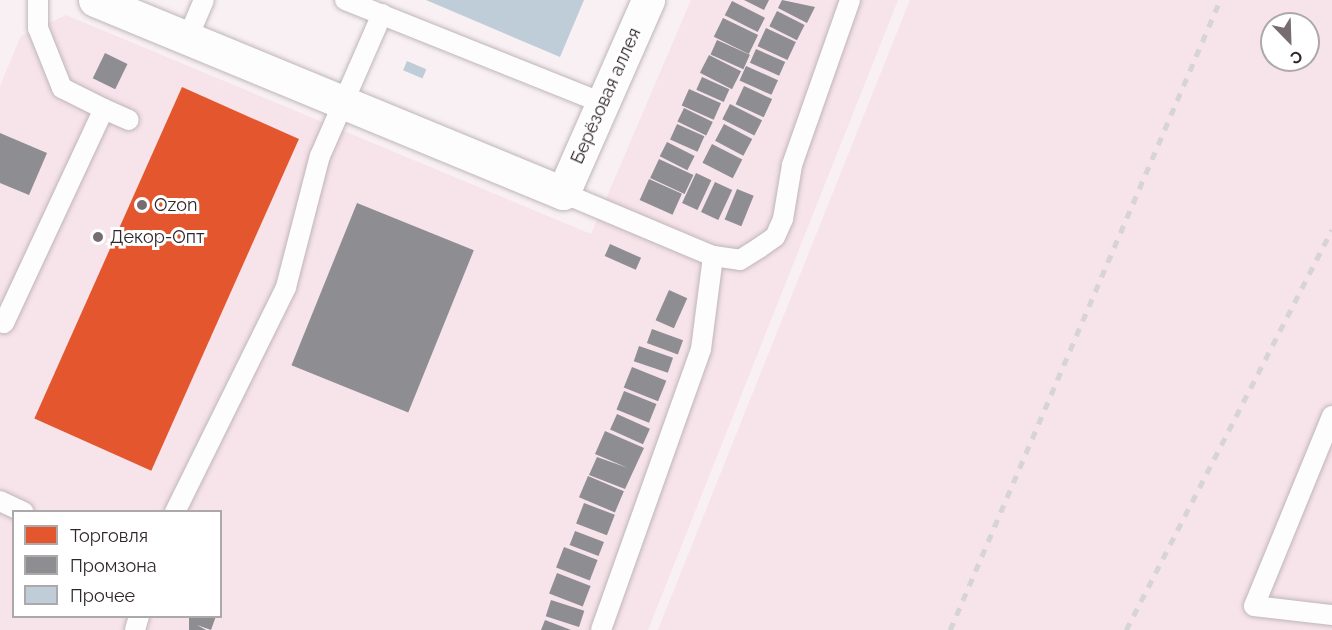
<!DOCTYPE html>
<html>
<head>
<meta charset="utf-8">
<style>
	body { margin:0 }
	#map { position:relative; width:1332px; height:630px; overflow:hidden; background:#f9f0f3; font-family:Raleway,sans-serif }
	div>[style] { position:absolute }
	.built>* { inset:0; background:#f7e3ea }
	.shops>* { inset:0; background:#e4572e; transform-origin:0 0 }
	.industry>* { inset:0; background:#8d8d92; transform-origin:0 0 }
	.building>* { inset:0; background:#bfcdd8; transform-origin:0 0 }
	.roads { filter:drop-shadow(0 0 2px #beb6b9) drop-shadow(0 0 2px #beb6b9) }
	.service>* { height:20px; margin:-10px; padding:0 10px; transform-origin:10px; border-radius:10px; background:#fefdfd }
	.minor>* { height:33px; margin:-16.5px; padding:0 16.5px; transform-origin:16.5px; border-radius:16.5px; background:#fefdfd }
	.rail>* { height:4.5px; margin-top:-2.25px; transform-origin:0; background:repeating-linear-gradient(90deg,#d6d4d4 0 8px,transparent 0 16px) }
	.dots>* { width:16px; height:16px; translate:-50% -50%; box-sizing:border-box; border:3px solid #fff; border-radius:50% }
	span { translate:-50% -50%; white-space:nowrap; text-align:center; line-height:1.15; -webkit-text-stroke:6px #fff; paint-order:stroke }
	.street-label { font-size:18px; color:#31272b }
	.poi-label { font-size:18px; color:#31272b }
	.left { translate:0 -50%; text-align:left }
	.legend { position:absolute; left:12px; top:510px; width:210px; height:108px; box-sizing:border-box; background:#fff; border:2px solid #ada9aa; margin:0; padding:8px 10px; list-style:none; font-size:18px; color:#31272b }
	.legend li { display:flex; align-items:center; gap:12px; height:30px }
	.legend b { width:30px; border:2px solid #ada9aa }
	.north { position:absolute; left:1260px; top:12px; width:60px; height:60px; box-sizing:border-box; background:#fff; border:2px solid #ada9aa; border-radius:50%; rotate:157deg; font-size:16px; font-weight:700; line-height:24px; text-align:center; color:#31272b }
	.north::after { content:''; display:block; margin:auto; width:21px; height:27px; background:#776d71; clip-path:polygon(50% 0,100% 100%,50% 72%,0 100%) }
</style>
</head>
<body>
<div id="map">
	<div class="built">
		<i style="clip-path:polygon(evenodd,691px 0,898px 0,648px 630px,0 630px,0 86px,21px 36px,66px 15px,591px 234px,691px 0,14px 512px,220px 512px,220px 616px,14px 616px,14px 512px)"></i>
		<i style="clip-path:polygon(evenodd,910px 0,1332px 0,1332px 630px,658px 630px,910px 0,1272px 24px,1308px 24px,1308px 60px,1272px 60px,1272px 24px)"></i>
	</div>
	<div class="shops">
		<i style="left:182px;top:87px;width:128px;height:363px;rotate:24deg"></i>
	</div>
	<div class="industry">
		<i style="clip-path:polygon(744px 0,769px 0,764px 10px)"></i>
		<i style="clip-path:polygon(782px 0,815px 7px,807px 23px,778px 8px)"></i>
		<i style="left:732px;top:1px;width:37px;height:16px;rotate:27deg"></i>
		<i style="left:777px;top:11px;width:31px;height:17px;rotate:27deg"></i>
		<i style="left:723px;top:18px;width:39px;height:21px;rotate:26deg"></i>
		<i style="left:766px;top:28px;width:33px;height:20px;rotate:25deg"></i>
		<i style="left:717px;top:40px;width:36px;height:16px;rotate:24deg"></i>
		<i style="left:756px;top:49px;width:32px;height:15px;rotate:24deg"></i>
		<i style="left:105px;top:53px;width:25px;height:28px;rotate:26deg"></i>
		<i style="left:709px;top:55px;width:36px;height:20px;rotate:27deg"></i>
		<i style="left:746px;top:66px;width:35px;height:16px;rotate:24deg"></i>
		<i style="left:702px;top:77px;width:30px;height:14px;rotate:24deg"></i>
		<i style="left:744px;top:86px;width:31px;height:20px;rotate:25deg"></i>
		<i style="left:689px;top:89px;width:35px;height:18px;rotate:24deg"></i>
		<i style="left:730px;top:104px;width:36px;height:17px;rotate:27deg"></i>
		<i style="left:684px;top:108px;width:32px;height:15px;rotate:26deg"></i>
		<i style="left:677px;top:124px;width:30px;height:17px;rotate:24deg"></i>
		<i style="left:724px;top:124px;width:32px;height:19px;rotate:28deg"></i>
		<i style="clip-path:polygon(0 133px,47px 153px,29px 195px,0 183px)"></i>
		<i style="left:667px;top:142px;width:31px;height:16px;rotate:27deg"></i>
		<i style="left:712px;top:144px;width:34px;height:21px;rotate:27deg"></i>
		<i style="left:659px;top:159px;width:38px;height:21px;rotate:25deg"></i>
		<i style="left:696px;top:173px;width:17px;height:33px;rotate:25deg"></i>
		<i style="left:649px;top:179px;width:36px;height:23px;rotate:24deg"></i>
		<i style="left:715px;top:182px;width:19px;height:33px;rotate:25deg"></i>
		<i style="left:737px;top:189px;width:18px;height:33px;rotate:22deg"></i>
		<i style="left:357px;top:203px;width:126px;height:175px;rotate:22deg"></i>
		<i style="left:610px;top:244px;width:34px;height:13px;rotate:24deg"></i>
		<i style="left:669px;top:290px;width:20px;height:33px;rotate:24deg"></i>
		<i style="left:652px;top:329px;width:33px;height:15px;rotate:20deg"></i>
		<i style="left:639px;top:346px;width:36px;height:16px;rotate:19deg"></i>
		<i style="left:632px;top:367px;width:37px;height:22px;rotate:22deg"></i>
		<i style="left:624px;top:391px;width:35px;height:20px;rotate:22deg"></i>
		<i style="left:617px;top:414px;width:36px;height:17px;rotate:24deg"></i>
		<i style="clip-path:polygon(605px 431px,644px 448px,625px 489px,589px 475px,597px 457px,628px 468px,595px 454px)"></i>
		<i style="left:588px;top:476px;width:39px;height:23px;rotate:23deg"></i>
		<i style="left:584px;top:503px;width:33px;height:22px;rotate:21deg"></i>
		<i style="left:575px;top:531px;width:31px;height:15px;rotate:21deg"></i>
		<i style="left:564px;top:547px;width:36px;height:22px;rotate:21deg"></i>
		<i style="left:557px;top:573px;width:36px;height:22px;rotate:21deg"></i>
		<i style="left:551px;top:600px;width:35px;height:17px;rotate:18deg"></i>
		<i style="clip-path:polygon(189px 616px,216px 616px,211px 630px,197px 625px,206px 630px,189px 630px)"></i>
		<i style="clip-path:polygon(545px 620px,571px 630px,541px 630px)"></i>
	</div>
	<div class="building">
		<i style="clip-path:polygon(426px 0,584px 0,560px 57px)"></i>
		<i style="left:407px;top:61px;width:21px;height:10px;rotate:23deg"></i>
	</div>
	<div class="roads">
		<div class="service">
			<i style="left:38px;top:0;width:28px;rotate:90deg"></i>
			<i style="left:38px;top:28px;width:65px;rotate:68.2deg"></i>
			<i style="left:62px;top:88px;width:47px;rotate:26.6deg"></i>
			<i style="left:345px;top:0;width:278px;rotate:21.8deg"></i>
			<i style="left:188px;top:37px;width:40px;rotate:-66.6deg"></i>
			<i style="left:563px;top:193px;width:163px;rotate:22.8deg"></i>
			<i style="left:713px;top:256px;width:27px;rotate:8deg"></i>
			<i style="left:740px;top:260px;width:22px;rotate:-32deg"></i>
			<i style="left:759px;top:248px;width:19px;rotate:-35deg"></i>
			<i style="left:775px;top:237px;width:20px;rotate:-66deg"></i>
			<i style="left:783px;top:219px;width:55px;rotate:-80.5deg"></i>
			<i style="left:792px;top:165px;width:175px;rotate:-70.6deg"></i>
			<i style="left:0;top:321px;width:4px;rotate:27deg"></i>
			<i style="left:4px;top:323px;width:236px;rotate:-65deg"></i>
			<i style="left:104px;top:109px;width:27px;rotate:24deg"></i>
			<i style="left:1332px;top:416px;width:205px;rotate:112.3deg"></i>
			<i style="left:1254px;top:606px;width:79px;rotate:6.6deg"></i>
			<i style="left:0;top:501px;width:26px;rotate:25deg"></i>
			<i style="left:175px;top:512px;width:251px;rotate:-63.7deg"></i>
			<i style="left:286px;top:287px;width:135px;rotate:-75.5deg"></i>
			<i style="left:320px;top:156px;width:155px;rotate:-66.4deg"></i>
			<i style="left:135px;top:630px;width:15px;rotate:-74deg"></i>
			<i style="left:601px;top:630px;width:298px;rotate:-70.4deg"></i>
			<i style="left:701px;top:349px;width:94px;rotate:-82.6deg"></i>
		</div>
		<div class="minor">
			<i style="left:95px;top:0;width:506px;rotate:22.41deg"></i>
			<i style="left:563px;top:193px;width:211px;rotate:-66.2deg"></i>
		</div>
	</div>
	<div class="rail">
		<i style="left:950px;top:630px;width:685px;rotate:-66.8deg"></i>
		<i style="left:1126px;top:630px;width:450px;rotate:-62.8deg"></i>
	</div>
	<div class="dots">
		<i style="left:142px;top:205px;background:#776d71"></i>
		<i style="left:98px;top:237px;background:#776d71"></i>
	</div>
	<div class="street-label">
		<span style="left:606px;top:96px;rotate:-66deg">Берёзовая аллея</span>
	</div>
	<div class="poi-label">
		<span class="left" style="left:154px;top:205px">Ozon</span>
		<span class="left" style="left:110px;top:237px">Декор-Опт</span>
	</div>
	<ul class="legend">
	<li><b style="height:16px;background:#e4572e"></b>Торговля</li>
	<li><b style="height:16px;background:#8d8d92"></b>Промзона</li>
	<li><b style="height:16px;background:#bfcdd8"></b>Прочее</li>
	</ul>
	<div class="north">С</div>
</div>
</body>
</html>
